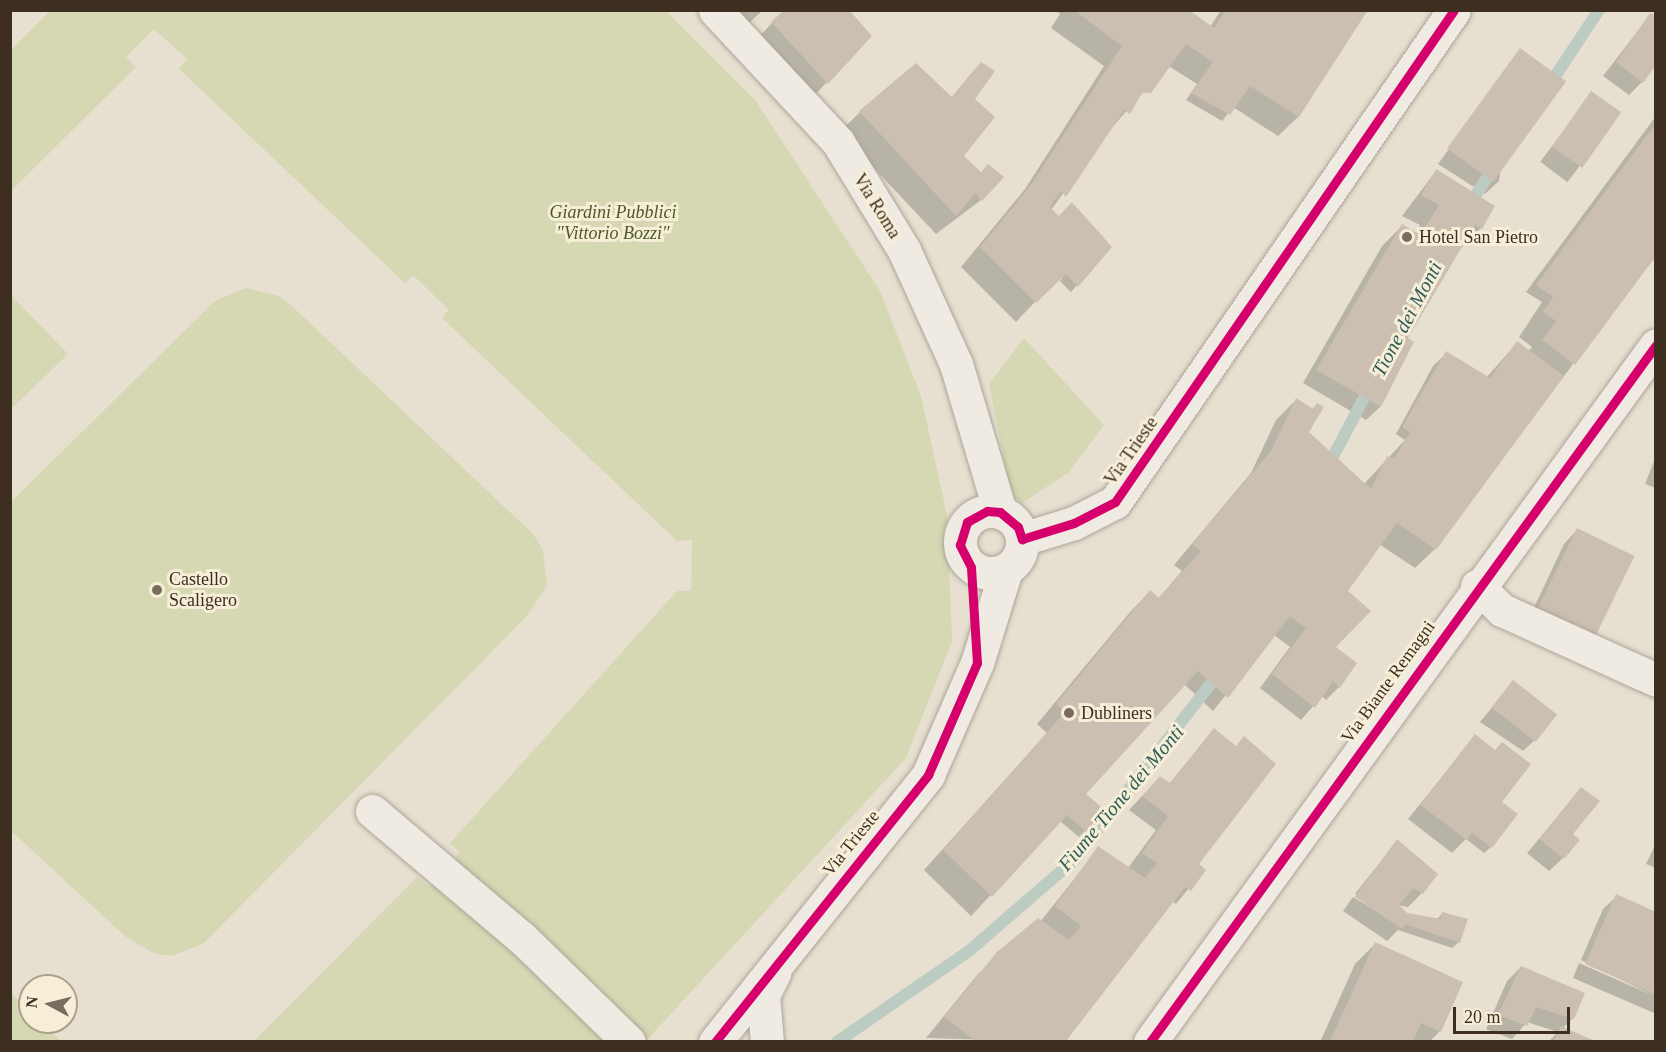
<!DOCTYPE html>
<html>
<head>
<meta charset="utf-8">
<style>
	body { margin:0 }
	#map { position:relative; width:1666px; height:1052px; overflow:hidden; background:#e7e0d1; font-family:Georgia,serif }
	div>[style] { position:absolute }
	.green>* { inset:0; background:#d6d7b3 }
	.shadow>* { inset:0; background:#0003; transform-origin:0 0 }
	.stream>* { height:12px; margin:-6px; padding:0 6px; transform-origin:6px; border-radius:6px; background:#bcccc2 }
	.building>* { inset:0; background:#cbbfb2; transform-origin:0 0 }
	.roads { filter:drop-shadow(0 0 2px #ada599) drop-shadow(0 0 2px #ada599) }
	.minor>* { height:33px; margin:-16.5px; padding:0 16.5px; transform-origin:16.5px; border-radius:16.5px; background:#efebe3 }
	.minor>.ring { margin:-16.5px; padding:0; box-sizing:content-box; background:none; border:33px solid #efebe3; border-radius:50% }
	.cycleway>* { height:9px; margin:-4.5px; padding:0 4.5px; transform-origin:4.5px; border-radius:4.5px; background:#d6006c }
	.dots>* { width:16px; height:16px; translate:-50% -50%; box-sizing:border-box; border:3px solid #f7eed8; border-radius:50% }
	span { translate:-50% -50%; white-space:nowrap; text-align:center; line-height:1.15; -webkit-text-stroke:6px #f7eed8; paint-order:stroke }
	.street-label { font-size:18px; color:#3d2e20 }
	.park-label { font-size:18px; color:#4d5a26; font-style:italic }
	.poi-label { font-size:18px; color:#3d2e20 }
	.left { translate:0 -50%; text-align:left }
	.water-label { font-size:20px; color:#2f5d5a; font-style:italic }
	.frame { position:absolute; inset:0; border:12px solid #3d2e20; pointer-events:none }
	.north { position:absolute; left:18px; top:974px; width:60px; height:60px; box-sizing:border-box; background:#f7eed8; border:2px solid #ada18e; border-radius:50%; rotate:277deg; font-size:16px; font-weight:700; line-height:24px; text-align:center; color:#3d2e20 }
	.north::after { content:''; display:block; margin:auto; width:21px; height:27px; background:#786c5e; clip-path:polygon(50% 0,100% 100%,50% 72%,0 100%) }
	.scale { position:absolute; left:1453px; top:1007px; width:117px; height:27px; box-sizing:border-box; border:3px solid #3d2e20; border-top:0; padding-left:8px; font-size:18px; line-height:21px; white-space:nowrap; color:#3d2e20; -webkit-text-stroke:4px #f7eed8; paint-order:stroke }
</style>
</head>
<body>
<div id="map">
	<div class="green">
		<i style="clip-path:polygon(50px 11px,666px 11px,755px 100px,880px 291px,921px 396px,947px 515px,952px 641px,906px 758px,646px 1041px,254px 1041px,417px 877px,429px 887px,460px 852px,450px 843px,677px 591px,691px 591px,692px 540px,677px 541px,442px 318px,449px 310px,413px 275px,405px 283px,179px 69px,187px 59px,154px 29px,126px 57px,136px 67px,11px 191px,11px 50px)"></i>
		<i style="clip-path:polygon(246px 288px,279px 296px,293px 307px,533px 534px,543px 550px,547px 586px,527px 616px,204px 943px,172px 956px,155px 954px,126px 937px,11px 831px,11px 502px,215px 301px)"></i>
		<i style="clip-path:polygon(11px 295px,68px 354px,11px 409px)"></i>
		<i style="clip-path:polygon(1024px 338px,1104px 425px,1068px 473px,1022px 503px,1011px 495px,989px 384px)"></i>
		<i style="clip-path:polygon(11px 993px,30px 1012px,30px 1022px,41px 1022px,61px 1041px,11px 1041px)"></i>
	</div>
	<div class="shadow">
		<i style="clip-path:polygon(738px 10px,763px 10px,749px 23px)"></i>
		<i style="clip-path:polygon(1055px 10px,1187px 10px,1210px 27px,1221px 10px,1366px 10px,1298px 117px,1278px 136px,1233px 107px,1222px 121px,1186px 100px,1197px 84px,1167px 65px,1108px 132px,1051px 210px,1059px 218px,1072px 205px,1110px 247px,1071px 292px,1060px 281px,1078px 256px,1016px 322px,961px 267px,1025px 189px,1104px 66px,1051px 28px,1060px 14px)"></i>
		<i style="clip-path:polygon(1650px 15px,1642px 82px,1629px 95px,1603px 76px)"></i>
		<i style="clip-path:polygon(772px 23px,870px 36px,813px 97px,759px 37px)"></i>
		<i style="clip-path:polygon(1520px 50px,1499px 181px,1485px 194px,1438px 164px)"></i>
		<i style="clip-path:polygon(974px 70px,962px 156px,981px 200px,936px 234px,840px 132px,860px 112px,951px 98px)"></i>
		<i style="left:1592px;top:93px;width:34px;height:86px;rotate:37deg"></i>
		<i style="clip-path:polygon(1656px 116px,1656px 253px,1435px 549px,1415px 568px,1379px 544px,1346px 591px,1333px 648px,1339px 687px,1326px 700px,1322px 696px,1301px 720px,1260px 688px,1290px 647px,1274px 635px,1213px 711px,1184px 684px,1076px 802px,1085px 831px,1079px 837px,1060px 821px,971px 916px,924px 870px,1047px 733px,1037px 724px,1131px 611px,1150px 592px,1158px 599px,1182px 571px,1174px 565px,1251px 473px,1276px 420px,1296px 400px,1311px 410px,1317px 405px,1307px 432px,1364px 484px,1405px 440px,1396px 434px,1433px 366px,1447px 353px,1486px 378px,1517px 343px,1528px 352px,1532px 347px,1519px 337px,1542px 302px,1526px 292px)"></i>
		<i style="clip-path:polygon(1436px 171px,1481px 228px,1461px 248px,1406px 338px,1412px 342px,1380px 407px,1366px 420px,1303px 383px,1382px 246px,1402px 226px,1415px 234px,1420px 225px,1402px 216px)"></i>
		<i style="clip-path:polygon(1656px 456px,1656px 488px,1645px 484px)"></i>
		<i style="clip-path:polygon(1577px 530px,1633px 556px,1522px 633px,1564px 544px)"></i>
		<i style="clip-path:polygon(1513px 682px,1537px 738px,1523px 751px,1480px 722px)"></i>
		<i style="clip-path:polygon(1214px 730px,1235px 748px,1197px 865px,1204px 870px,1176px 904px,1172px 901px,1065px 1042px,926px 1038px,978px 974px,1040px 922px,1099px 848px,1128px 868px,1156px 830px,1129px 810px,1146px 792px,1169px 784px)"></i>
		<i style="clip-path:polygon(1475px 736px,1500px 803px,1491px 847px,1484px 853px,1466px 839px,1452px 853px,1408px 819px)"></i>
		<i style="clip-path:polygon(1581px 789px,1563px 858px,1549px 871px,1527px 853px)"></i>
		<i style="clip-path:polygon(1397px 841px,1422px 893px,1408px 907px,1397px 905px,1406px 914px,1437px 919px,1443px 913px,1459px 942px,1452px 948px,1398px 930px,1387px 941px,1343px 911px,1353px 897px,1388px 918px,1355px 894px)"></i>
		<i style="clip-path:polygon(1656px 843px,1656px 868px,1646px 864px)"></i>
		<i style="clip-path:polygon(1617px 896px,1656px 913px,1656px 1011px,1654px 1013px,1573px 978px,1579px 963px,1654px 996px,1581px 960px,1603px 909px)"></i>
		<i style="clip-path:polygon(1375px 944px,1440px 1031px,1429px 1042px,1320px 1042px,1355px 964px)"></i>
		<i style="clip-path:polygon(1521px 967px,1573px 1018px,1563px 1028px,1592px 1042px,1548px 1042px,1558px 1032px,1527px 1022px,1512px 1039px,1486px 1029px,1507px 981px)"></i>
	</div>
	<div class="stream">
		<i style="left:1548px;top:87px;width:92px;rotate:-56.5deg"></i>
		<i style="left:1468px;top:207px;width:55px;rotate:-56.9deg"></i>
		<i style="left:1327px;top:468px;width:94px;rotate:-62.1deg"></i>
		<i style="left:837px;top:1042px;width:160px;rotate:-34.6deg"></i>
		<i style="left:969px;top:951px;width:139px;rotate:-40.9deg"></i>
		<i style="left:1074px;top:860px;width:238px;rotate:-52.2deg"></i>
	</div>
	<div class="building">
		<i style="clip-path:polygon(784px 10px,849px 10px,872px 36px,828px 84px,771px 22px)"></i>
		<i style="clip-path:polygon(1074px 10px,1189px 10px,1214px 28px,1226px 10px,1368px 10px,1299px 117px,1250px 86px,1230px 115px,1191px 93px,1213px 62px,1186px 44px,1151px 93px,1142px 93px,1130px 114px,1124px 110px,1066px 197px,1061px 191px,1050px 207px,1059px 216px,1072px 202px,1112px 247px,1078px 287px,1066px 274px,1036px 303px,980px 247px,1030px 186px,1122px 46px)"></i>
		<i style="clip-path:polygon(1650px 13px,1656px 16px,1656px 65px,1643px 83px,1616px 62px)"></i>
		<i style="left:1520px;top:48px;width:57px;height:124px;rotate:36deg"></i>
		<i style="clip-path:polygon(981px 62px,995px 71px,975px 99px,995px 117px,964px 156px,981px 172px,988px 164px,1004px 177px,982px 201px,975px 193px,956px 216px,859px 111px,916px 63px,952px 97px)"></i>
		<i style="left:1591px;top:91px;width:37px;height:68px;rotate:35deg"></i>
		<i style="clip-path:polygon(1656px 123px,1656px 256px,1575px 365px,1542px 340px,1556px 321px,1543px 312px,1553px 297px,1536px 285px)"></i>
		<i style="clip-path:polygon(1436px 169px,1495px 206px,1482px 229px,1475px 225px,1408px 338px,1414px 342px,1381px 407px,1316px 370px,1402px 224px,1420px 235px,1439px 205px,1421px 195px)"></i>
		<i style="clip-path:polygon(1517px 341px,1564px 376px,1436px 550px,1397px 523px,1348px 591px,1371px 611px,1336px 647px,1357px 663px,1340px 688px,1333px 681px,1315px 708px,1272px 674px,1306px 628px,1290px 616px,1228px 698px,1198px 671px,1086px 794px,1105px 810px,1086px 832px,1067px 815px,992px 897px,943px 850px,1065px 712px,1056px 704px,1150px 590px,1159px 598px,1201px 551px,1192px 544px,1271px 451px,1296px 398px,1313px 409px,1317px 403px,1324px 407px,1309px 432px,1371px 489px,1387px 456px,1394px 459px,1410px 432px,1402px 427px,1446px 351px,1490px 378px)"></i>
		<i style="left:1577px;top:528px;width:64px;height:102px;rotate:26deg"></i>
		<i style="left:1513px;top:680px;width:56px;height:35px;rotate:38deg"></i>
		<i style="clip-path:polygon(1214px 728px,1236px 746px,1244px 736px,1276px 764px,1199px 864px,1206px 870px,1191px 891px,1185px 887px,1066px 1041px,976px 1041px,944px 1017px,997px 952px,1038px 918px,1069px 940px,1081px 926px,1055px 906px,1098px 846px,1145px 878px,1157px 863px,1142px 853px,1168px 816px,1142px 796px,1160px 776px,1170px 783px)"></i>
		<i style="clip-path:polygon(1475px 734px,1495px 750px,1502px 742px,1531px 764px,1502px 802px,1518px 814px,1492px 848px,1472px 833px,1467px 840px,1420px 805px)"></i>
		<i style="clip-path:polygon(1581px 787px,1600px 801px,1573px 834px,1580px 840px,1564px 859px,1539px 839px)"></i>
		<i style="clip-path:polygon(1397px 839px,1438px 874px,1423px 894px,1413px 888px,1399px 905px,1407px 913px,1441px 919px,1442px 912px,1468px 919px,1460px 943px,1405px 924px,1402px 929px,1355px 897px)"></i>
		<i style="clip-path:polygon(1616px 894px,1656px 912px,1656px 995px,1585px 964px)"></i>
		<i style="clip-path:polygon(1375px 942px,1463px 982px,1441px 1032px,1421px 1023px,1413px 1041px,1330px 1041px)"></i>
		<i style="clip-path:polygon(1521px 966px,1585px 993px,1574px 1019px,1536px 1007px,1527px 1026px,1498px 1015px)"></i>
		<i style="clip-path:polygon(1561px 1026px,1595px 1041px,1554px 1041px)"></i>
	</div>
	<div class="roads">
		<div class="minor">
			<i style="left:715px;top:10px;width:180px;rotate:47deg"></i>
			<i style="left:838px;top:142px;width:127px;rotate:58.6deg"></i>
			<i style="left:904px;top:250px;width:125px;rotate:65.5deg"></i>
			<i style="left:956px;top:364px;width:154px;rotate:73.4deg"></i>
			<i class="ring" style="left:960px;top:511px;width:29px;height:29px"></i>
			<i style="left:1022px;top:539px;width:54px;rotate:-17.1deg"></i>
			<i style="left:1074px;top:523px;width:46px;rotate:-27.1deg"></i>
			<i style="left:1115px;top:502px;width:597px;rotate:-55.43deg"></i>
			<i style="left:1477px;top:586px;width:35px;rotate:44deg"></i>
			<i style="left:1502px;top:610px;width:169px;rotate:24.4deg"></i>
			<i style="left:372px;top:811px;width:197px;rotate:40.3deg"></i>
			<i style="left:522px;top:938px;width:149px;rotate:44.2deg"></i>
			<i style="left:715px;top:1042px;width:342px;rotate:-51.4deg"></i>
			<i style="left:928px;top:775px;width:122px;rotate:-66.4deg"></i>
			<i style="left:977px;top:663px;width:97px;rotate:-72.7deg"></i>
			<i style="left:767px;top:1042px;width:47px;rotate:-94.9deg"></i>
			<i style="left:763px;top:995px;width:25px;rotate:-63deg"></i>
			<i style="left:1150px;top:1042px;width:861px;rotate:-54.02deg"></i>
		</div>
	</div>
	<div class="cycleway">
		<i style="left:715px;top:1042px;width:342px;rotate:-51.4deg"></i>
		<i style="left:928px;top:775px;width:122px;rotate:-66.4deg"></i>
		<i style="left:977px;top:663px;width:96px;rotate:-93.6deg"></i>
		<i style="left:971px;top:567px;width:25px;rotate:-117deg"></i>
		<i style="left:960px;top:545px;width:24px;rotate:-73deg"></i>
		<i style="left:967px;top:522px;width:23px;rotate:-29deg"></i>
		<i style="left:987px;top:511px;width:13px;rotate:4deg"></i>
		<i style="left:1000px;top:512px;width:23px;rotate:40deg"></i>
		<i style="left:1018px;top:527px;width:13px;rotate:72deg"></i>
		<i style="left:1022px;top:539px;width:54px;rotate:-17.1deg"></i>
		<i style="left:1074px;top:523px;width:46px;rotate:-27.1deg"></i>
		<i style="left:1115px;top:502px;width:597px;rotate:-55.43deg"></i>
		<i style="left:1150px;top:1042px;width:861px;rotate:-54.02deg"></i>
	</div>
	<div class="dots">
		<i style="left:1407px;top:237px;background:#786c5e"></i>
		<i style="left:157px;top:590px;background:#786c5e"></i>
		<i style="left:1069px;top:713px;background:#786c5e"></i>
	</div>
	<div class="street-label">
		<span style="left:877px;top:206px;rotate:58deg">Via Roma</span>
		<span style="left:1131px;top:451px;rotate:-55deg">Via Trieste</span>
		<span style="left:1388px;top:682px;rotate:-54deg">Via Biante Remagni</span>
		<span style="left:851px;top:843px;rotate:-51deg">Via Trieste</span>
	</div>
	<div class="park-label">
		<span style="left:613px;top:223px">Giardini Pubblici<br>"Vittorio Bozzi"</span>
	</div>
	<div class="poi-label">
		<span class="left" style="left:1419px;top:237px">Hotel San Pietro</span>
		<span class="left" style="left:169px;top:590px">Castello<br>Scaligero</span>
		<span class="left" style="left:1081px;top:713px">Dubliners</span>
	</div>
	<div class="water-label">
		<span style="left:1407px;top:319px;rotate:-62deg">Tione dei Monti</span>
		<span style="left:1121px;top:798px;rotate:-50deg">Fiume Tione dei Monti</span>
	</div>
	<div class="frame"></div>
	<div class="north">N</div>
	<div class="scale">20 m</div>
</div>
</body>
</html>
